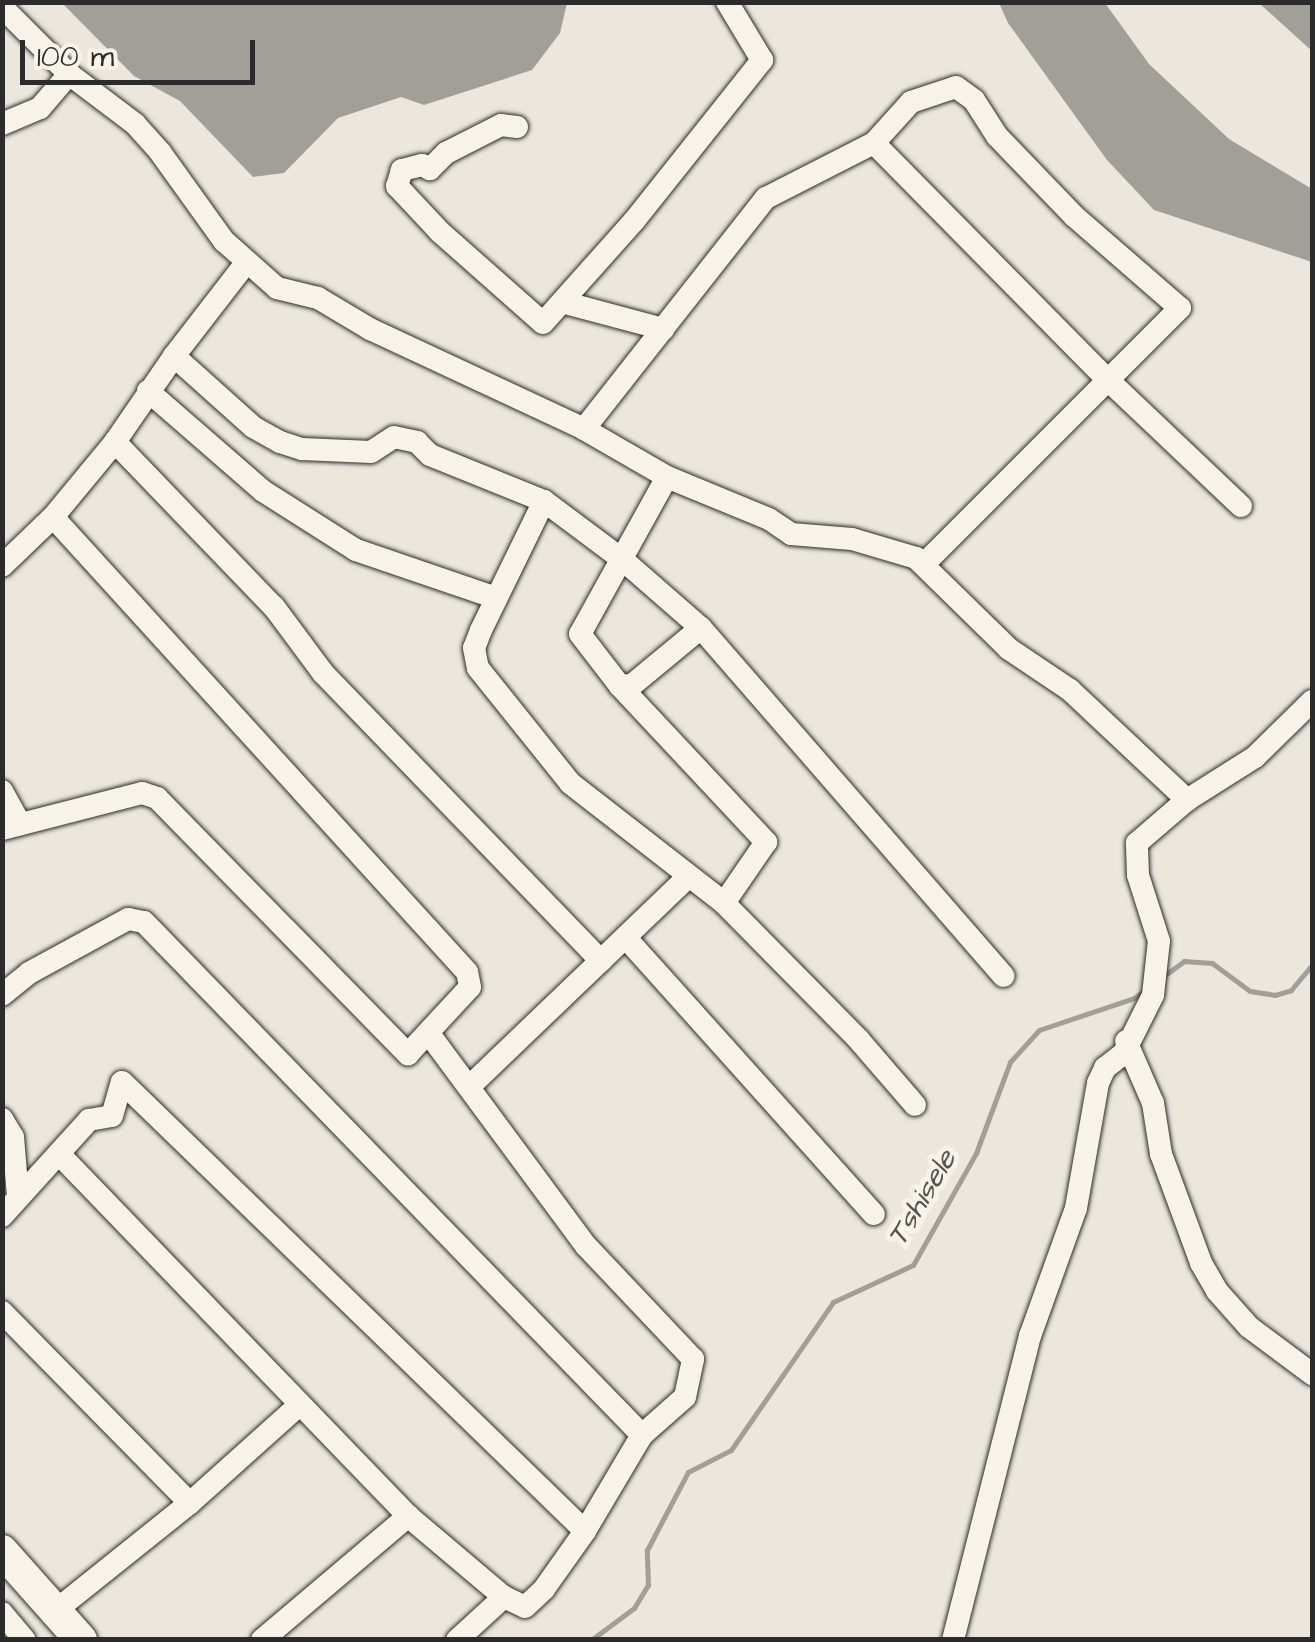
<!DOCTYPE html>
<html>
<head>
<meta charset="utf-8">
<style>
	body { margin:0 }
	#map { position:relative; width:1315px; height:1642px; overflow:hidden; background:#ebe7dd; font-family:"Architects Daughter",sans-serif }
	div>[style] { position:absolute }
	.water>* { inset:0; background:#a29f98 }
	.stream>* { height:5px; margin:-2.5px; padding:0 2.5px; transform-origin:2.5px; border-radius:2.5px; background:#a29f98 }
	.roads { filter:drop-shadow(0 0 2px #2b2b2b) drop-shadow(0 0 2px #2b2b2b) }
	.minor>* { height:22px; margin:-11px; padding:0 11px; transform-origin:11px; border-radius:11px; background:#f7f3e8 }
	.highway>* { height:32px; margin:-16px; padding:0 16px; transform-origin:16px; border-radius:16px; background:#f7f3e8 }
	span { translate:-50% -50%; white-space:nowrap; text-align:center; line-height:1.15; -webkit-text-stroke:10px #f7f3e8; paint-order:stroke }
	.water-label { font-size:30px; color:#555451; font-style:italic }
	.frame { position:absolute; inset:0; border:5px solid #2b2b2b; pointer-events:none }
	.scale { position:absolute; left:20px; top:40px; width:235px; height:45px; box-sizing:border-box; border:5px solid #2b2b2b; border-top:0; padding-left:12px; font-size:30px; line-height:35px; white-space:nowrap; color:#2b2b2b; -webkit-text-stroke:8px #f7f3e8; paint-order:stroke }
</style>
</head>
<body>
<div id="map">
	<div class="water">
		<i style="clip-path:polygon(62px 3px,567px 3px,560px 33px,532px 70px,424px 105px,401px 97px,338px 118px,284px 173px,253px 177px,180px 101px,134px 76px)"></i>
		<i style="clip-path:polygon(999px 3px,1105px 3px,1149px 64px,1229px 139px,1312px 189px,1312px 262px,1154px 210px,1107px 160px,1008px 23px)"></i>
		<i style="clip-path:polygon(1259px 3px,1312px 3px,1312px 51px)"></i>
	</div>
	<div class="stream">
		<i style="left:1165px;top:975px;width:24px;rotate:-36deg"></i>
		<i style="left:1184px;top:961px;width:28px;rotate:4deg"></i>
		<i style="left:1212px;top:963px;width:47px;rotate:36.4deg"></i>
		<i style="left:1250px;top:991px;width:25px;rotate:9deg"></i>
		<i style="left:1275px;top:995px;width:17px;rotate:-17deg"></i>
		<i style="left:1291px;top:990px;width:33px;rotate:-50deg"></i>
		<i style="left:591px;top:1640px;width:54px;rotate:-36.7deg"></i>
		<i style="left:634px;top:1608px;width:27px;rotate:-59deg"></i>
		<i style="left:648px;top:1585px;width:35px;rotate:-92deg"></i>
		<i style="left:647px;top:1550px;width:88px;rotate:-62.3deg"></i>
		<i style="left:688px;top:1472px;width:48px;rotate:-27.1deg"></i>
		<i style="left:731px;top:1450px;width:180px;rotate:-55.4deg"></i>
		<i style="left:833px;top:1302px;width:88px;rotate:-24.8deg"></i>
		<i style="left:913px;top:1265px;width:129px;rotate:-60.6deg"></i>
		<i style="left:976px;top:1153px;width:97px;rotate:-69.5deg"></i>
		<i style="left:1010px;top:1062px;width:43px;rotate:-47.8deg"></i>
		<i style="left:1039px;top:1030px;width:100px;rotate:-18.6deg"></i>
		<i style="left:1134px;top:998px;width:12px;rotate:-35deg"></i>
	</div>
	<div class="roads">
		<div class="minor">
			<i style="left:2px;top:7px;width:95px;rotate:45deg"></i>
			<i style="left:69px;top:74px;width:83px;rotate:37.1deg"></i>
			<i style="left:135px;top:124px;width:38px;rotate:48deg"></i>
			<i style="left:160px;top:152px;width:110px;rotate:54.3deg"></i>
			<i style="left:224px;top:241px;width:71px;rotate:41.6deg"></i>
			<i style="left:277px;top:288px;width:42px;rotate:13.7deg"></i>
			<i style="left:318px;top:298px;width:61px;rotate:30.8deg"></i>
			<i style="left:370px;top:329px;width:236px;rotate:25deg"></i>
			<i style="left:584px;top:429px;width:96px;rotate:30deg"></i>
			<i style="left:667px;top:477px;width:110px;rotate:22.4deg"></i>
			<i style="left:769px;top:519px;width:27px;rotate:34deg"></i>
			<i style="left:791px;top:534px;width:61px;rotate:4.7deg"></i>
			<i style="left:852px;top:539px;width:67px;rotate:16.5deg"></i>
			<i style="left:916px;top:558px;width:130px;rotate:44.4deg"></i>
			<i style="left:1009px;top:649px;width:73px;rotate:33.9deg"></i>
			<i style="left:1070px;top:690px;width:161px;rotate:43.2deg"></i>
			<i style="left:2px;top:124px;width:41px;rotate:-22.8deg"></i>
			<i style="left:40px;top:108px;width:45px;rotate:-49.5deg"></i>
			<i style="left:517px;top:127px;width:16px;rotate:-173deg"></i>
			<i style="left:501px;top:125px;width:62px;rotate:153deg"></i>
			<i style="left:446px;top:153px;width:23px;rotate:135deg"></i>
			<i style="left:430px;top:169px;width:9px;rotate:-153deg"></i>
			<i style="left:422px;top:165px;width:21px;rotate:166deg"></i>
			<i style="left:402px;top:170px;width:17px;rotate:107deg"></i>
			<i style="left:397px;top:186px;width:63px;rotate:46.9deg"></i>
			<i style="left:440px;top:232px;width:137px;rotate:41.5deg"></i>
			<i style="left:543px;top:323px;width:137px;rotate:-48.3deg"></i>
			<i style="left:634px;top:221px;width:206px;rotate:-51.5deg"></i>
			<i style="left:762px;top:60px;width:68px;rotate:-121.1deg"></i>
			<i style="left:874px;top:143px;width:330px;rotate:45.4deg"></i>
			<i style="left:1106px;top:378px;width:186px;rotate:43.5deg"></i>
			<i style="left:562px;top:302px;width:105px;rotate:15deg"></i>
			<i style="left:174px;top:356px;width:106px;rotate:41.9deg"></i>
			<i style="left:253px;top:427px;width:31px;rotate:29deg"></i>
			<i style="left:280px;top:442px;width:23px;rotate:18deg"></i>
			<i style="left:302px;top:449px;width:69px;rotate:2.5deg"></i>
			<i style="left:371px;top:452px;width:27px;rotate:-33deg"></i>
			<i style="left:394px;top:437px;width:24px;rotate:12deg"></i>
			<i style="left:417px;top:442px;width:18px;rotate:45deg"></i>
			<i style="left:430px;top:455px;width:123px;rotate:22deg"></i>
			<i style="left:544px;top:501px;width:99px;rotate:36.8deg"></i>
			<i style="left:623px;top:560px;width:103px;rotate:41.1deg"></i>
			<i style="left:701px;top:628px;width:461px;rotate:49deg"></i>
			<i style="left:148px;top:391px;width:152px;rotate:41deg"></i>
			<i style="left:263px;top:491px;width:110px;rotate:32.4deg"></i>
			<i style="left:356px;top:550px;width:148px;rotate:18.9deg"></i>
			<i style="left:584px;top:429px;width:294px;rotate:-51.8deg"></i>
			<i style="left:766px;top:198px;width:121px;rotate:-27deg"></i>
			<i style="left:874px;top:143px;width:55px;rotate:-47.9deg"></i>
			<i style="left:911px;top:102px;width:47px;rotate:-18.4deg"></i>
			<i style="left:956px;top:87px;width:22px;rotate:36deg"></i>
			<i style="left:974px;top:100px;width:43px;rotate:57.4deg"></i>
			<i style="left:997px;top:136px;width:111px;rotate:46.1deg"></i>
			<i style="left:1074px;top:216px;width:140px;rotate:41deg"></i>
			<i style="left:1180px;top:308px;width:361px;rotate:135deg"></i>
			<i style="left:115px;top:442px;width:229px;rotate:46.1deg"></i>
			<i style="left:274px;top:607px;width:82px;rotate:53.4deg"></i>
			<i style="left:323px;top:673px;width:400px;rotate:46deg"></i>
			<i style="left:667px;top:477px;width:179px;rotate:119deg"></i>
			<i style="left:580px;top:634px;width:66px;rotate:52.4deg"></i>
			<i style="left:620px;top:686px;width:214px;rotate:46.9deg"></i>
			<i style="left:766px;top:842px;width:74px;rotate:124.5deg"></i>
			<i style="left:544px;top:501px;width:144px;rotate:116deg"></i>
			<i style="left:481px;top:630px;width:19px;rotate:111deg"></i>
			<i style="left:474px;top:648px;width:20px;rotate:79deg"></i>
			<i style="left:478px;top:668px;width:147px;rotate:51.3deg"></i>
			<i style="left:570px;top:783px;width:195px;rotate:37.9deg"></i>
			<i style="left:724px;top:903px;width:191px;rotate:45.4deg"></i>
			<i style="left:858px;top:1039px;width:87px;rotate:49.2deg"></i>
			<i style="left:2px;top:566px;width:71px;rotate:-43.9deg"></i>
			<i style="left:53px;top:517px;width:97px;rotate:-50.4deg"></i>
			<i style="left:115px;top:442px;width:104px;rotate:-55.5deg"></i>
			<i style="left:174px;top:356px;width:118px;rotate:-52.3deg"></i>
			<i style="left:620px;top:686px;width:12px;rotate:-5deg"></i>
			<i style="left:632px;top:685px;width:89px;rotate:-39.6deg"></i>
			<i style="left:2px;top:791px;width:38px;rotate:61deg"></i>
			<i style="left:2px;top:829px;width:145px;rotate:-14.4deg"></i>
			<i style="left:142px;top:793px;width:16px;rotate:18deg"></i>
			<i style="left:157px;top:798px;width:359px;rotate:45.6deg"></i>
			<i style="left:408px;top:1054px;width:91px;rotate:-47.2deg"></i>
			<i style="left:470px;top:987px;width:15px;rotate:-101deg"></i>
			<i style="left:467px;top:972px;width:615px;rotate:-132.3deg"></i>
			<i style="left:626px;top:938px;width:371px;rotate:48.1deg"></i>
			<i style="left:2px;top:995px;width:35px;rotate:-39deg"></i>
			<i style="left:29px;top:973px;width:113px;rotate:-28.6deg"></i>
			<i style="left:128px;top:919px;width:16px;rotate:11deg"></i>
			<i style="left:144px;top:922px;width:715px;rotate:45.85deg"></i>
			<i style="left:1126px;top:1041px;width:68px;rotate:66.5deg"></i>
			<i style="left:1153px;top:1103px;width:52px;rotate:81.1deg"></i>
			<i style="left:1161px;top:1154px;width:116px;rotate:69.8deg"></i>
			<i style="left:1201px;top:1263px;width:32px;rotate:60deg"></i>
			<i style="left:1217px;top:1291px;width:48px;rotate:48.4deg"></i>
			<i style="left:1249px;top:1327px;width:79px;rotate:36.7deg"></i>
			<i style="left:470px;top:1086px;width:303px;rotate:-43.8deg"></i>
			<i style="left:2px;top:1119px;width:21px;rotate:59deg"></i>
			<i style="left:13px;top:1137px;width:60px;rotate:85.2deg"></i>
			<i style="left:61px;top:1156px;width:500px;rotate:46.05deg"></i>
			<i style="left:408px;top:1516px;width:126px;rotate:40.2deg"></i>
			<i style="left:504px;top:1597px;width:23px;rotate:25deg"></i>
			<i style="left:525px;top:1607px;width:26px;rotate:-43deg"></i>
			<i style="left:544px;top:1589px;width:71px;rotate:-54.7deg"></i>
			<i style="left:585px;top:1531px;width:112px;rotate:-59.3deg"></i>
			<i style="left:642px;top:1435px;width:57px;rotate:-41.5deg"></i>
			<i style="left:685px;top:1397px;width:39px;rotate:-78deg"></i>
			<i style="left:693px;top:1359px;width:156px;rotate:-133.4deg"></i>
			<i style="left:586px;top:1246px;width:262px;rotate:-126.5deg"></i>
			<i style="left:2px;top:1216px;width:130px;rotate:-47.8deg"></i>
			<i style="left:89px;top:1120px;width:23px;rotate:-10deg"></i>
			<i style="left:112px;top:1116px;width:35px;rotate:-74deg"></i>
			<i style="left:122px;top:1082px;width:645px;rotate:44.12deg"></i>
			<i style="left:2px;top:1312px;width:268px;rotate:45.5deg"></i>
			<i style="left:55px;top:1611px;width:173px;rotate:-38.7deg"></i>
			<i style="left:190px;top:1503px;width:145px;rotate:-41.9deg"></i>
			<i style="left:2px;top:1613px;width:35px;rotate:50deg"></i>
			<i style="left:262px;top:1640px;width:192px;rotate:-40.3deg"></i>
			<i style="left:457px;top:1640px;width:64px;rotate:-42.5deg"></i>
			<i style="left:953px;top:1640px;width:314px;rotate:-75.8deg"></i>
			<i style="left:1030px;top:1336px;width:136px;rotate:-70.2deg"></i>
			<i style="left:1076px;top:1208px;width:127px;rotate:-80deg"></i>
			<i style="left:1098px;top:1083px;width:17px;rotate:-65deg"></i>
			<i style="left:1105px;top:1068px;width:24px;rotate:-38deg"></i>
			<i style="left:1124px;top:1053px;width:65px;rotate:-63.4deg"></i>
			<i style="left:1153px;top:995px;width:54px;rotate:-83.7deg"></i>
			<i style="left:1159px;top:941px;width:69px;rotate:-107.7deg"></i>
			<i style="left:1138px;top:875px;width:32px;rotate:-92deg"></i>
			<i style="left:1137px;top:843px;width:66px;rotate:-40.7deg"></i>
			<i style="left:1187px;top:800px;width:80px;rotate:-32.3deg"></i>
			<i style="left:1255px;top:757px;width:80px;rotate:-44.5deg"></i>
		</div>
		<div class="highway">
			<i style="left:2px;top:1551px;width:119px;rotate:48.4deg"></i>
		</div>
	</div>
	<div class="water-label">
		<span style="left:922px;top:1198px;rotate:-59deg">Tshisele</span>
	</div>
	<div class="frame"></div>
	<div class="scale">100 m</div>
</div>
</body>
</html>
